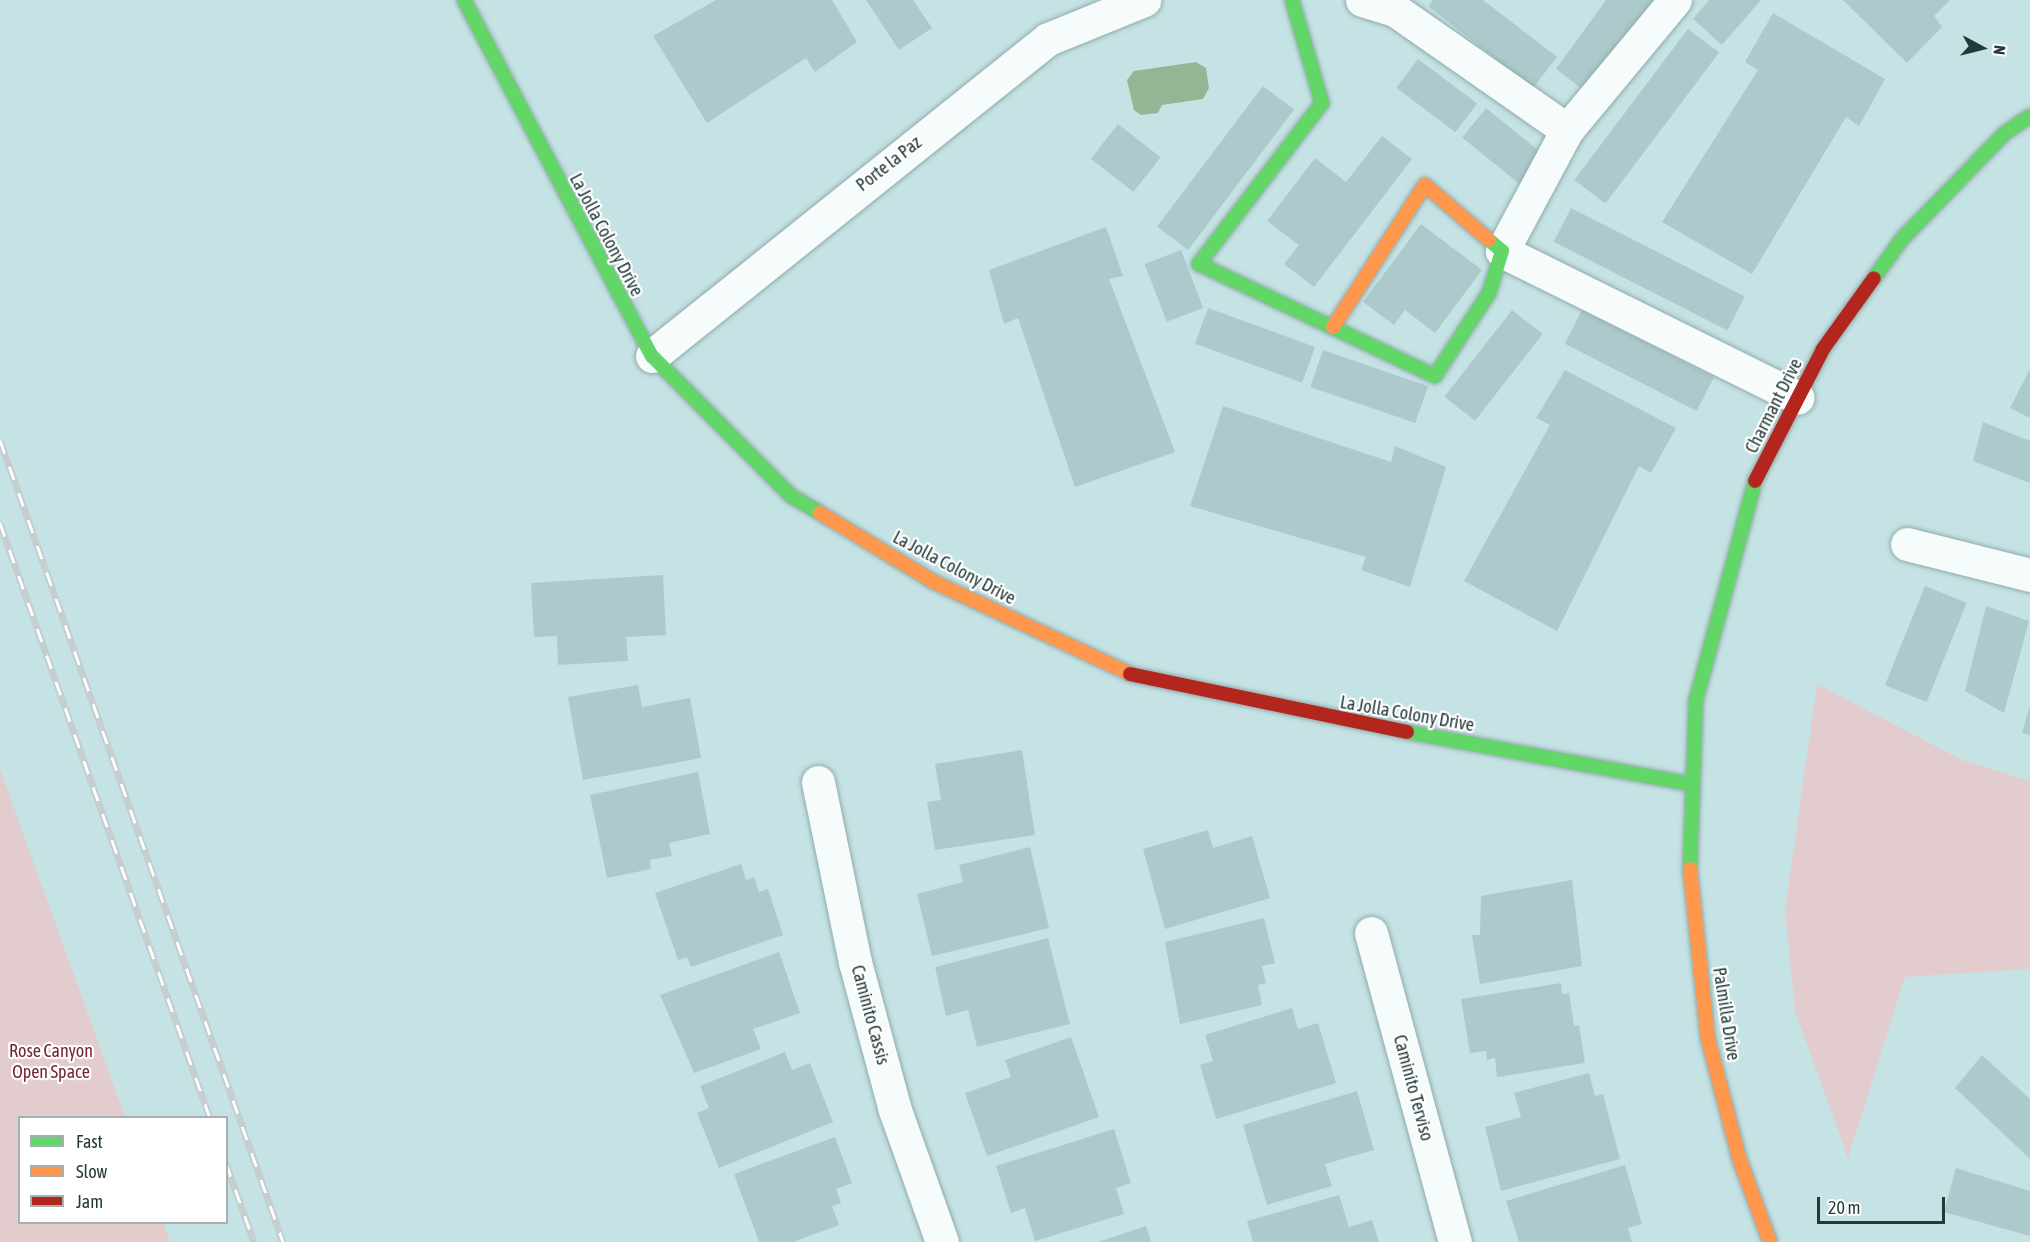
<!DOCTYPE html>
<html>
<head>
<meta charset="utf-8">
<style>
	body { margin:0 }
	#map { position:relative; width:2030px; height:1242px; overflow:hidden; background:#c5e3e4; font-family:"Asap Condensed",sans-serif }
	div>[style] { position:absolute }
	.green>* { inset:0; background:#e3cccd }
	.water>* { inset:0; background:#93b794 }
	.building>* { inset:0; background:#accacb; transform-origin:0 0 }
	.roads { filter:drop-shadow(0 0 2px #92aaab) drop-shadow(0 0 2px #92aaab) }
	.street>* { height:33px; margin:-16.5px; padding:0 16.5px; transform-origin:16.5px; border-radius:16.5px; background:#f6fbfb }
	.fast>* { height:14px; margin:-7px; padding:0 7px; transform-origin:7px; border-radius:7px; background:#63d668 }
	.slow>* { height:14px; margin:-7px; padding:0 7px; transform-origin:7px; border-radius:7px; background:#ff974d }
	.jam>* { height:14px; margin:-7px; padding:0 7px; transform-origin:7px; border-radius:7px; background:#b3261e }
	.rail>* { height:7px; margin-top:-3.5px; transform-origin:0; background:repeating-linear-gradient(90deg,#fff 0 14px,#c5cece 0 28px); box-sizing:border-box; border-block:2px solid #c5cece }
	span { translate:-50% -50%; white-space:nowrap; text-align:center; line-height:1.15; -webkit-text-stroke:4.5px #fff; paint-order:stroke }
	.street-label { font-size:18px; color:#233a3a }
	.park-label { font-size:18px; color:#76252e }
	.legend { position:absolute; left:18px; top:1116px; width:210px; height:108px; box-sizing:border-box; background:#fff; border:2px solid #a7b0b0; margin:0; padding:8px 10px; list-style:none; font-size:18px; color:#233a3a }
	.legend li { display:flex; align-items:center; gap:12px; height:30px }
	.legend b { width:30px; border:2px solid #a7b0b0 }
	.north { position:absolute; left:1952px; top:18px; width:60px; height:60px; -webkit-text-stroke:4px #fff; paint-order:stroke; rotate:97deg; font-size:16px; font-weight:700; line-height:24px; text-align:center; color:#233a3a }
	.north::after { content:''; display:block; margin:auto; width:21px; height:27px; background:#233a3a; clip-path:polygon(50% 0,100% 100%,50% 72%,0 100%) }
	.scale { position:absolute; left:1817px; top:1197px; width:128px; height:27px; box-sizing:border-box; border:3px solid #233a3a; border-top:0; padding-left:8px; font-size:18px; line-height:21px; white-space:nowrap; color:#233a3a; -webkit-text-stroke:4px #fff; paint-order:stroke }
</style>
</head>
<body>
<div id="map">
	<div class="green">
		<i style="clip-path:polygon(1817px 684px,1962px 760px,2030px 781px,2030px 969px,1905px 977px,1848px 1158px,1795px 1012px,1785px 910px)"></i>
		<i style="clip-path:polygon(0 769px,125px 1117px,20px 1118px,20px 1222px,163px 1223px,170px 1242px,0 1242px)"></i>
	</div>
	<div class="water">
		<i style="clip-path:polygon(1196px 62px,1206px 68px,1209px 88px,1203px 99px,1162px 105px,1158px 113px,1141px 115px,1134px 110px,1127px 80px,1134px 71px)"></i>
	</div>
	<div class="building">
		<i style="clip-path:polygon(716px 0,832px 0,857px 42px,815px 72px,806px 58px,707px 123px,653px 36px)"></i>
		<i style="clip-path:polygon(866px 0,913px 0,932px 28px,899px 50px)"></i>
		<i style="clip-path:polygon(1433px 0,1483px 0,1557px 57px,1533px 88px,1428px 6px)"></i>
		<i style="clip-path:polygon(1606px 0,1653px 0,1586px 92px,1556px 69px)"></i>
		<i style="clip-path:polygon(1709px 0,1761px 0,1722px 45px,1693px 19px)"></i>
		<i style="clip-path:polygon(1843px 0,1950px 0,1934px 16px,1942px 27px,1907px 63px)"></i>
		<i style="clip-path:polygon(1773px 13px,1885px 79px,1859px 126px,1846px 117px,1752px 274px,1662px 222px,1758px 70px,1745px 62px)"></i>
		<i style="left:1688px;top:29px;width:39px;height:189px;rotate:37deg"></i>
		<i style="left:1418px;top:59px;width:74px;height:36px;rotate:37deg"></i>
		<i style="left:1263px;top:86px;width:39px;height:176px;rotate:37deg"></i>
		<i style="left:1486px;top:108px;width:78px;height:38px;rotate:39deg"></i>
		<i style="left:1118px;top:124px;width:54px;height:44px;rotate:38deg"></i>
		<i style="clip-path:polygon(1382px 136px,1412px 159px,1314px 287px,1284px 264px,1299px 245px,1267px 221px,1315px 158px,1346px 182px)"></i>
		<i style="left:1571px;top:208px;width:195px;height:38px;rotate:27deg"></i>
		<i style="clip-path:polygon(1421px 224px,1482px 270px,1435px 333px,1405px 310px,1394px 325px,1363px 302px)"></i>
		<i style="clip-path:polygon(1106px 227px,1123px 276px,1109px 279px,1175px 452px,1075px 487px,1018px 318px,1004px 324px,989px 270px)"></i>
		<i style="left:1181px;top:250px;width:62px;height:39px;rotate:69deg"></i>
		<i style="left:1208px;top:308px;width:114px;height:38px;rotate:20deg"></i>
		<i style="left:1512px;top:310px;width:39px;height:110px;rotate:38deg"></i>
		<i style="left:1582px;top:310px;width:148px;height:38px;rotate:27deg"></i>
		<i style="left:1323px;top:350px;width:111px;height:39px;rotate:19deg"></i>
		<i style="clip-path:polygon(2030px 369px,2030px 418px,2010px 408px)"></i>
		<i style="clip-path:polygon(1565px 370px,1676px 428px,1651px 473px,1639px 466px,1557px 631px,1464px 581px,1550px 425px,1536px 418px)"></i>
		<i style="clip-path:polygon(1223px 406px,1391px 462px,1395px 446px,1446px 467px,1410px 587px,1361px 570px,1366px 557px,1190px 506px)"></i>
		<i style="clip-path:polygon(1983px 422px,2030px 441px,2030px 483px,1973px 461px)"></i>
		<i style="clip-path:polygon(663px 575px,666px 635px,626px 637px,628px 661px,558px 665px,557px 636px,534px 637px,531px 583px)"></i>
		<i style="left:1925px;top:586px;width:45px;height:107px;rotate:22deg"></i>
		<i style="clip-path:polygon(1986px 606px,2029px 621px,2004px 713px,1965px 691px)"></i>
		<i style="clip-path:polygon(638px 685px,642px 707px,690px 698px,701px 758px,583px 780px,568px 697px)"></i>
		<i style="clip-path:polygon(2029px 709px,2030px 709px,2030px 735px,2022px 733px)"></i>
		<i style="clip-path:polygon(1022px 750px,1035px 835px,935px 850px,927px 802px,941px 800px,935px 764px)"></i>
		<i style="clip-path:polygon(698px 772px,710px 834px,669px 843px,672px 856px,650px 860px,651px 869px,607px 878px,590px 795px)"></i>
		<i style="clip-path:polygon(1208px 830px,1213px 848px,1252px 836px,1270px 898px,1165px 929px,1143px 849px)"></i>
		<i style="clip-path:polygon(1030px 847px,1049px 928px,932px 956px,917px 894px,963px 882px,959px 865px)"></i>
		<i style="clip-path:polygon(741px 864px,746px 880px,754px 877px,759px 892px,768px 889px,783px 935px,691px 967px,687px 957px,678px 960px,655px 893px)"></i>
		<i style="clip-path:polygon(1572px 880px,1582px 966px,1480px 984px,1472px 935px,1480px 935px,1481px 896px)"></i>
		<i style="clip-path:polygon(1264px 918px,1275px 963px,1262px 966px,1266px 983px,1258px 985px,1262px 1005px,1180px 1024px,1165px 942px)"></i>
		<i style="clip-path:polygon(1048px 938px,1070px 1024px,977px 1047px,968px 1010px,946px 1016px,935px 967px)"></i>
		<i style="clip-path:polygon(779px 952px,800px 1013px,753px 1029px,761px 1049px,694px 1073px,660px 995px)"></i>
		<i style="clip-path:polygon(1561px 983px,1562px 994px,1569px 993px,1574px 1026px,1579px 1025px,1585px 1063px,1497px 1077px,1495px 1058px,1487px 1060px,1486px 1051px,1470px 1053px,1461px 999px)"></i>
		<i style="clip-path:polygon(1292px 1008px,1298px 1029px,1318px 1023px,1336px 1083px,1216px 1119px,1200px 1065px,1213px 1061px,1205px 1035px)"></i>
		<i style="clip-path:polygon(1071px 1037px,1099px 1117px,987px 1156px,965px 1093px,1011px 1077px,1005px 1060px)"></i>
		<i style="clip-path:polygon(785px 1052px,792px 1070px,810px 1063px,833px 1122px,719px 1168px,697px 1113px,709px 1108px,700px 1086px)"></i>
		<i style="clip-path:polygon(1982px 1055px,2030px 1099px,2030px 1159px,1955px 1088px)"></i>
		<i style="clip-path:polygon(1589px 1073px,1595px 1096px,1603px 1094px,1620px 1159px,1501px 1191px,1485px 1127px,1521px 1117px,1514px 1093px)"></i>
		<i style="clip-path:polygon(1357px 1091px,1374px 1150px,1325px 1164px,1332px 1186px,1267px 1205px,1243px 1125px)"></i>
		<i style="clip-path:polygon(1114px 1129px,1131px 1183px,1116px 1188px,1124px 1214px,1035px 1241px,1025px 1208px,1011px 1213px,996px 1166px)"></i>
		<i style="clip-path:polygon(835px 1137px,852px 1183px,836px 1189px,841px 1203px,832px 1206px,839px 1225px,793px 1242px,759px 1242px,734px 1174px)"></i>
		<i style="clip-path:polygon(1625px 1165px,1642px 1224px,1628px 1228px,1632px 1242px,1519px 1242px,1506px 1201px)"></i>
		<i style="clip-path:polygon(1956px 1168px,2030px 1191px,2030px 1236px,1944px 1212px)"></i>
		<i style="clip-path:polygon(1339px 1195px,1349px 1227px,1372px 1220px,1379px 1242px,1253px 1242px,1247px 1221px)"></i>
		<i style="clip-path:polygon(1146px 1226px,1151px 1242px,1098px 1242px)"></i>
	</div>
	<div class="roads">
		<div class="street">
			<i style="left:1362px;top:0;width:34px;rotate:17deg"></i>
			<i style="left:1395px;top:10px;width:210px;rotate:34.9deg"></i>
			<i style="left:1567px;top:130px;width:137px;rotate:118.2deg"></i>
			<i style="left:1502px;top:251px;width:330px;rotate:26.4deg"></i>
			<i style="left:1567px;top:130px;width:169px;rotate:-50.3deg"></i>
			<i style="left:652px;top:356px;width:507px;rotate:-38.68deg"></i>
			<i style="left:1048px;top:39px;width:104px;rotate:-22.1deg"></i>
			<i style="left:1907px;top:544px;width:127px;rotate:14.1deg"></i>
			<i style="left:818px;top:782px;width:184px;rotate:78.4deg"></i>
			<i style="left:855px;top:962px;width:153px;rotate:74.9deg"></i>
			<i style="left:895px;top:1110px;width:140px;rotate:70.4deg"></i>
			<i style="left:1371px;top:933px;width:320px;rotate:74.8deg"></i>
		</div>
		<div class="fast">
			<i style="left:464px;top:0;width:403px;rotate:62.2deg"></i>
			<i style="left:652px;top:356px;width:197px;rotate:45.2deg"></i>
			<i style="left:791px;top:496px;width:34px;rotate:30deg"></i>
			<i style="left:1292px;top:0;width:107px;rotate:73.8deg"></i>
			<i style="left:1322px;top:103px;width:203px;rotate:127.4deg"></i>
			<i style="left:1199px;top:264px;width:261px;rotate:25.4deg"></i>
			<i style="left:1435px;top:376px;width:99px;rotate:-57deg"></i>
			<i style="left:1489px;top:293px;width:44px;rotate:-72.8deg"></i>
			<i style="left:1502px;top:251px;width:17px;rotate:-140deg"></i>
			<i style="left:1874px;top:278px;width:48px;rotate:-54.3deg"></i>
			<i style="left:1902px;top:239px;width:148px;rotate:-45.8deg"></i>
			<i style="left:2005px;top:133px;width:30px;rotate:-34deg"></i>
			<i style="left:1407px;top:732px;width:289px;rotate:10.4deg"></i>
			<i style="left:1690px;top:869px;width:169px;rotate:-88deg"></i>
			<i style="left:1696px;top:700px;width:227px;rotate:-74.9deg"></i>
		</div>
		<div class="slow">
			<i style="left:1333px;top:327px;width:169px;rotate:-57.1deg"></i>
			<i style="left:1425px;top:185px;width:84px;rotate:40.7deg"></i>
			<i style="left:820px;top:513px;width:133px;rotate:31.2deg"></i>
			<i style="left:934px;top:582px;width:217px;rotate:25.1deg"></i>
			<i style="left:1690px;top:869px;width:171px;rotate:84deg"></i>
			<i style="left:1708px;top:1039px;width:126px;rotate:75.3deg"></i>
			<i style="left:1740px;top:1161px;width:86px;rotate:69.7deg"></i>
		</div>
		<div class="jam">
			<i style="left:1755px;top:481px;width:148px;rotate:-62.7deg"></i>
			<i style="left:1823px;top:349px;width:87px;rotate:-54.3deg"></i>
			<i style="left:1130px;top:674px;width:283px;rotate:11.8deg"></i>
		</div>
	</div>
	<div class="rail">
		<i style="left:0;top:440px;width:850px;rotate:70.56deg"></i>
		<i style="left:0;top:523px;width:631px;rotate:70.56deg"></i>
		<i style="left:226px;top:1163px;width:84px;rotate:70.5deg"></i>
	</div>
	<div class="street-label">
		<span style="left:889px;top:164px;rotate:-38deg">Porte la Paz</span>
		<span style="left:606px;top:235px;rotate:62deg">La Jolla Colony Drive</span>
		<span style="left:1774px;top:406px;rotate:-63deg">Charmant Drive</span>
		<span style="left:954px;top:568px;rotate:28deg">La Jolla Colony Drive</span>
		<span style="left:1407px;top:714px;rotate:10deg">La Jolla Colony Drive</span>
		<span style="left:1726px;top:1014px;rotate:81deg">Palmilla Drive</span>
		<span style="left:870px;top:1015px;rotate:75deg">Caminito Cassis</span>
		<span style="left:1413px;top:1088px;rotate:75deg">Caminito Terviso</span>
	</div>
	<div class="park-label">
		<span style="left:51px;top:1062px">Rose Canyon<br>Open Space</span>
	</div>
	<ul class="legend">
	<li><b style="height:8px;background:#63d668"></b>Fast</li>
	<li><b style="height:8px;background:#ff974d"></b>Slow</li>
	<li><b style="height:8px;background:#b3261e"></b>Jam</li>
	</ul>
	<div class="north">N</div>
	<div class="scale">20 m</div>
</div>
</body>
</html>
